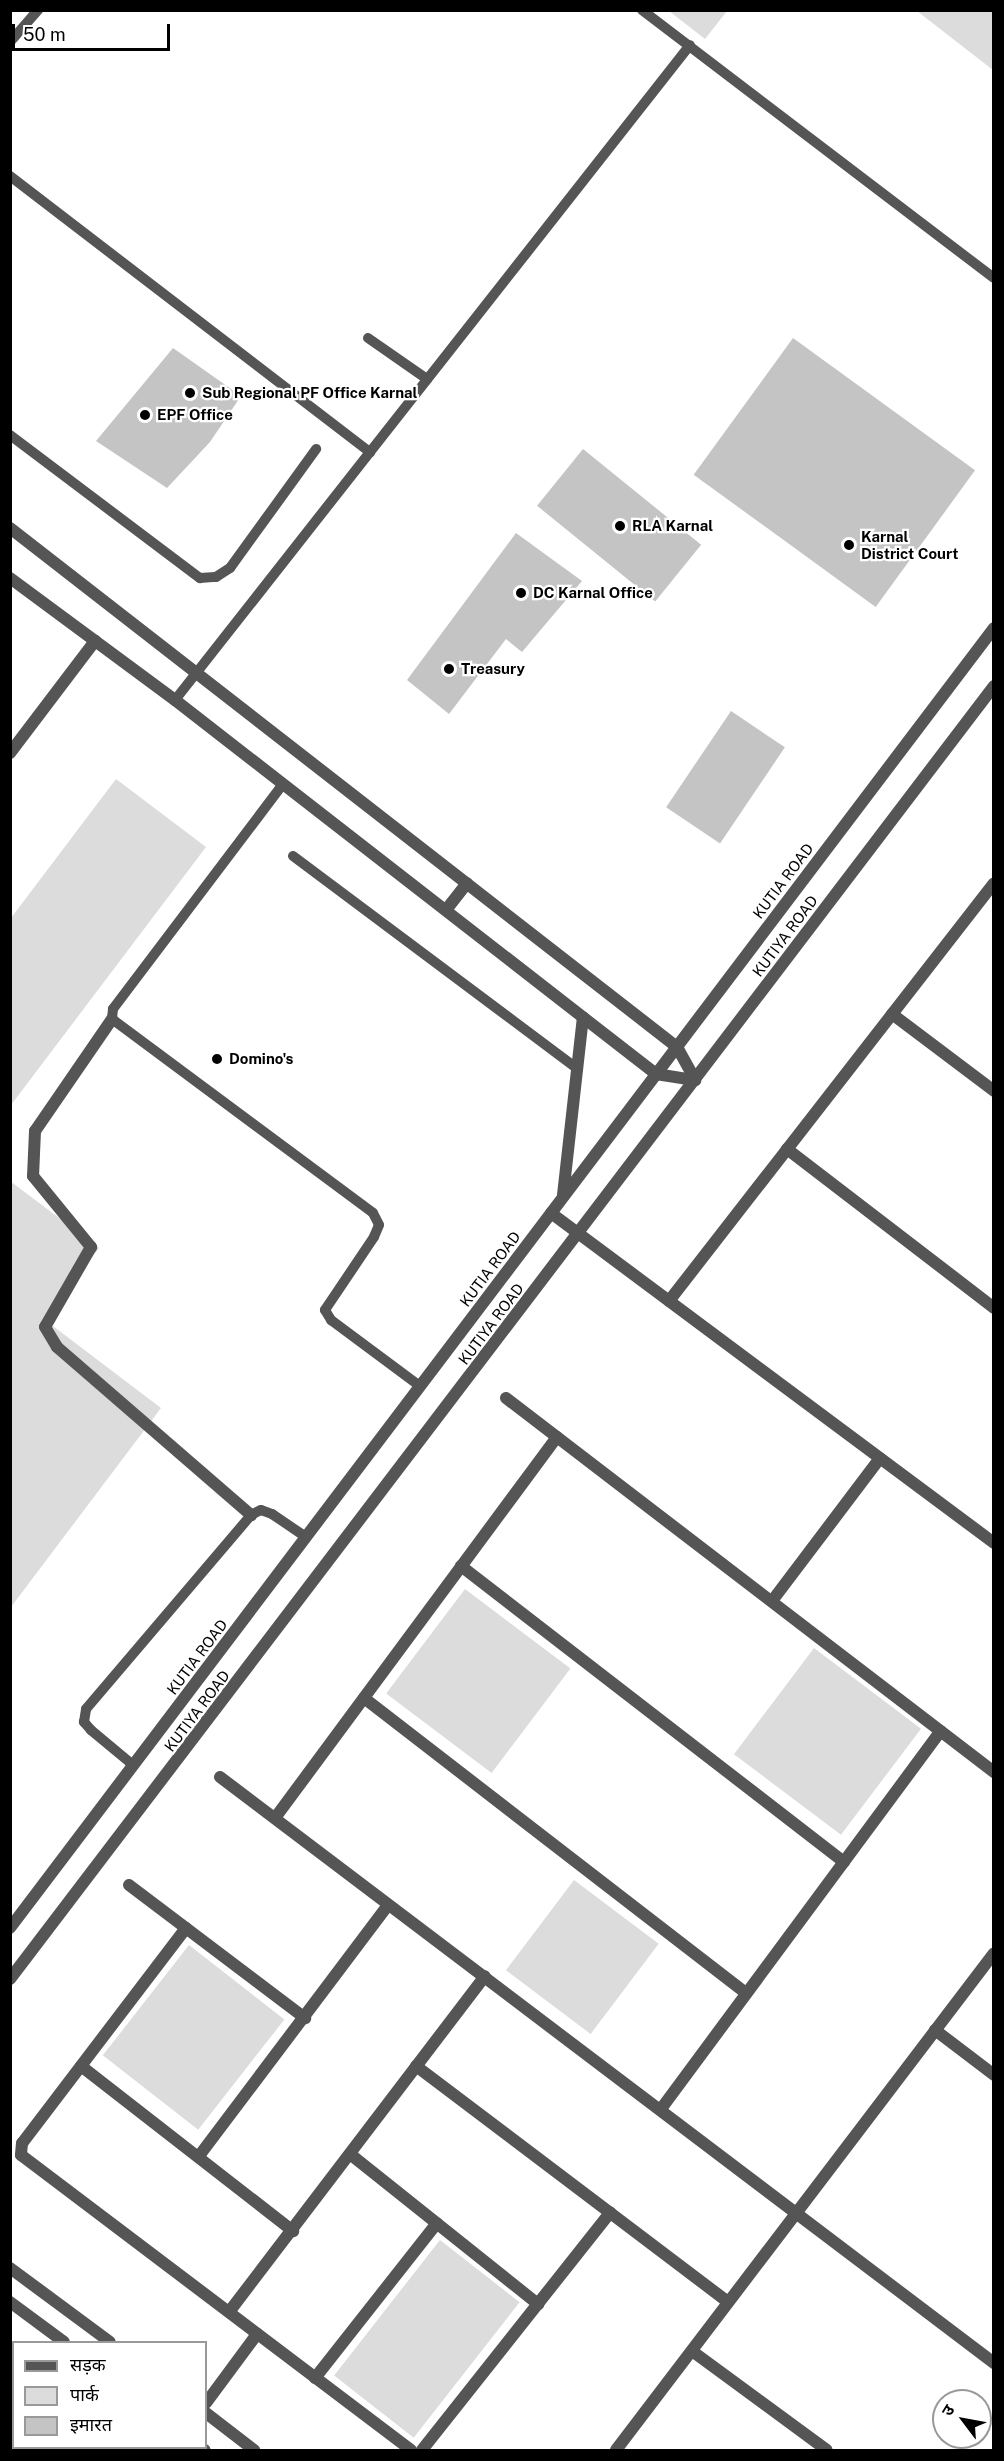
<!DOCTYPE html>
<html>
<head>
<meta charset="utf-8">
<style>
	body { margin:0 }
	#map { position:relative; width:1004px; height:2461px; overflow:hidden; background:#fff; font-family:"Public Sans","Noto Sans Devanagari",sans-serif }
	div>[style] { position:absolute }
	.green>* { inset:0; background:#dcdcdc; transform-origin:0 0 }
	.building>* { inset:0; background:#c4c4c4; transform-origin:0 0 }
	.service>* { height:10px; margin:-5px; padding:0 5px; transform-origin:5px; border-radius:5px; background:#555 }
	.minor>* { height:12px; margin:-6px; padding:0 6px; transform-origin:6px; border-radius:6px; background:#555 }
	.tertiary>* { height:12px; margin:-6px; padding:0 6px; transform-origin:6px; border-radius:6px; background:#555 }
	.dots>* { width:16px; height:16px; translate:-50% -50%; box-sizing:border-box; border:3px solid #fff; border-radius:50% }
	span { translate:-50% -50%; white-space:nowrap; text-align:center; line-height:1.15; -webkit-text-stroke:4.5px #fff; paint-order:stroke }
	.poi-label { font-size:15px; color:#000; font-weight:700 }
	.left { translate:0 -50%; text-align:left }
	.street-label { font-size:15px; color:#000 }
	.frame { position:absolute; inset:0; border:12px solid #000; pointer-events:none }
	.legend { position:absolute; left:12px; top:2341px; width:195px; height:108px; box-sizing:border-box; background:#fff; border:2px solid #999; margin:0; padding:8px 10px; list-style:none; font-size:18px; color:#000 }
	.legend li { display:flex; align-items:center; gap:12px; height:30px }
	.legend b { width:30px; border:2px solid #999 }
	.north { position:absolute; left:932px; top:2389px; width:60px; height:60px; box-sizing:border-box; background:#fff; border:2px solid #999; border-radius:50%; rotate:302deg; font-size:16px; font-weight:700; line-height:24px; text-align:center; color:#000 }
	.north::after { content:''; display:block; margin:auto; width:21px; height:27px; background:#000; clip-path:polygon(50% 0,100% 100%,50% 72%,0 100%) }
	.scale { position:absolute; left:12px; top:24px; width:158px; height:27px; box-sizing:border-box; border:3px solid #000; border-top:0; padding-left:8px; font-size:18px; line-height:21px; white-space:nowrap; color:#000; -webkit-text-stroke:4px #fff; paint-order:stroke }
</style>
</head>
<body>
<div id="map">
	<div class="green">
		<i style="clip-path:polygon(669px 11px,727px 11px,705px 39px)"></i>
		<i style="clip-path:polygon(917px 11px,993px 11px,993px 70px)"></i>
		<i style="clip-path:polygon(116px 779px,206px 847px,11px 1105px,11px 918px)"></i>
		<i style="clip-path:polygon(10px 1181px,99px 1248px,45px 1320px,161px 1408px,11px 1607px)"></i>
		<i style="left:465px;top:1589px;width:132px;height:131px;rotate:37deg"></i>
		<i style="left:814px;top:1648px;width:134px;height:133px;rotate:37deg"></i>
		<i style="left:574px;top:1880px;width:106px;height:113px;rotate:37deg"></i>
		<i style="left:189px;top:1945px;width:121px;height:140px;rotate:38deg"></i>
		<i style="left:440px;top:2240px;width:101px;height:172px;rotate:38deg"></i>
	</div>
	<div class="building">
		<i style="left:793px;top:338px;width:225px;height:169px;rotate:36deg"></i>
		<i style="clip-path:polygon(173px 348px,241px 396px,210px 442px,167px 488px,96px 441px)"></i>
		<i style="left:583px;top:449px;width:152px;height:73px;rotate:39deg"></i>
		<i style="clip-path:polygon(516px 533px,582px 581px,522px 652px,506px 639px,449px 714px,407px 680px)"></i>
		<i style="left:731px;top:711px;width:65px;height:116px;rotate:34deg"></i>
	</div>
	<div class="service">
		<i style="left:642px;top:10px;width:442px;rotate:37.3deg"></i>
		<i style="left:10px;top:42px;width:43px;rotate:-48.8deg"></i>
		<i style="left:10px;top:176px;width:454px;rotate:37.5deg"></i>
		<i style="left:368px;top:338px;width:72px;rotate:34.8deg"></i>
		<i style="left:10px;top:435px;width:238px;rotate:37deg"></i>
		<i style="left:200px;top:578px;width:16px;rotate:-4deg"></i>
		<i style="left:216px;top:577px;width:17px;rotate:-33deg"></i>
		<i style="left:230px;top:568px;width:147px;rotate:-54.1deg"></i>
		<i style="left:175px;top:700px;width:833px;rotate:-51.82deg"></i>
		<i style="left:283px;top:784px;width:282px;rotate:127.1deg"></i>
		<i style="left:113px;top:1009px;width:10px;rotate:96deg"></i>
		<i style="left:112px;top:1019px;width:325px;rotate:36.6deg"></i>
		<i style="left:373px;top:1213px;width:13px;rotate:63deg"></i>
		<i style="left:379px;top:1225px;width:13px;rotate:113deg"></i>
		<i style="left:374px;top:1237px;width:88px;rotate:123.9deg"></i>
		<i style="left:325px;top:1310px;width:12px;rotate:59deg"></i>
		<i style="left:331px;top:1320px;width:111px;rotate:36.6deg"></i>
		<i style="left:293px;top:856px;width:356px;rotate:36.8deg"></i>
		<i style="left:133px;top:1765px;width:55px;rotate:-140.2deg"></i>
		<i style="left:91px;top:1730px;width:11px;rotate:-131deg"></i>
		<i style="left:84px;top:1722px;width:13px;rotate:-81deg"></i>
		<i style="left:86px;top:1709px;width:255px;rotate:-49.6deg"></i>
		<i style="left:251px;top:1515px;width:11px;rotate:-27deg"></i>
		<i style="left:261px;top:1510px;width:12px;rotate:20deg"></i>
		<i style="left:272px;top:1514px;width:41px;rotate:34.1deg"></i>
	</div>
	<div class="minor">
		<i style="left:10px;top:753px;width:141px;rotate:-52.8deg"></i>
		<i style="left:892px;top:1014px;width:128px;rotate:37deg"></i>
		<i style="left:112px;top:1019px;width:136px;rotate:124.5deg"></i>
		<i style="left:35px;top:1131px;width:45px;rotate:92.5deg"></i>
		<i style="left:33px;top:1176px;width:92px;rotate:50.8deg"></i>
		<i style="left:91px;top:1247px;width:92px;rotate:119.9deg"></i>
		<i style="left:45px;top:1327px;width:23px;rotate:59deg"></i>
		<i style="left:57px;top:1347px;width:257px;rotate:40.9deg"></i>
		<i style="left:787px;top:1149px;width:261px;rotate:37.5deg"></i>
		<i style="left:551px;top:1213px;width:552px;rotate:36.68deg"></i>
		<i style="left:669px;top:1301px;width:529px;rotate:-52.13deg"></i>
		<i style="left:506px;top:1398px;width:615px;rotate:37.47deg"></i>
		<i style="left:461px;top:1566px;width:484px;rotate:37.7deg"></i>
		<i style="left:772px;top:1601px;width:179px;rotate:-52.9deg"></i>
		<i style="left:364px;top:1698px;width:483px;rotate:37.7deg"></i>
		<i style="left:220px;top:1777px;width:971px;rotate:37.13deg"></i>
		<i style="left:275px;top:1818px;width:474px;rotate:-53.5deg"></i>
		<i style="left:129px;top:1885px;width:221px;rotate:37.1deg"></i>
		<i style="left:186px;top:1928px;width:270px;rotate:127.3deg"></i>
		<i style="left:22px;top:2143px;width:12px;rotate:95deg"></i>
		<i style="left:21px;top:2155px;width:489px;rotate:37.1deg"></i>
		<i style="left:935px;top:2030px;width:74px;rotate:37.3deg"></i>
		<i style="left:81px;top:2066px;width:269px;rotate:37.9deg"></i>
		<i style="left:416px;top:2066px;width:391px;rotate:37.1deg"></i>
		<i style="left:661px;top:2109px;width:470px;rotate:-53.5deg"></i>
		<i style="left:350px;top:2154px;width:241px;rotate:38.6deg"></i>
		<i style="left:199px;top:2156px;width:314px;rotate:-53deg"></i>
		<i style="left:229px;top:2312px;width:422px;rotate:-52.7deg"></i>
		<i style="left:692px;top:2351px;width:167px;rotate:36.3deg"></i>
		<i style="left:315px;top:2378px;width:197px;rotate:-51.8deg"></i>
		<i style="left:206px;top:2403px;width:86px;rotate:-53.5deg"></i>
		<i style="left:10px;top:2426px;width:4px;rotate:27deg"></i>
		<i style="left:40px;top:2448px;width:4px;rotate:27deg"></i>
		<i style="left:22px;top:2450px;width:4px;rotate:-34deg"></i>
		<i style="left:164px;top:2450px;width:3px;rotate:-45deg"></i>
		<i style="left:422px;top:2450px;width:303px;rotate:-51.6deg"></i>
		<i style="left:616px;top:2450px;width:624px;rotate:-52.74deg"></i>
	</div>
	<div class="tertiary">
		<i style="left:10px;top:528px;width:845px;rotate:37.89deg"></i>
		<i style="left:677px;top:1047px;width:38px;rotate:61deg"></i>
		<i style="left:10px;top:578px;width:205px;rotate:36.5deg"></i>
		<i style="left:175px;top:700px;width:609px;rotate:37.87deg"></i>
		<i style="left:656px;top:1074px;width:39px;rotate:9deg"></i>
		<i style="left:446px;top:910px;width:34px;rotate:-52deg"></i>
		<i style="left:563px;top:1195px;width:179px;rotate:-83.6deg"></i>
		<i style="left:10px;top:1928px;width:1630px;rotate:-52.88deg"></i>
		<i style="left:10px;top:1979px;width:1625px;rotate:-52.73deg"></i>
		<i style="left:10px;top:2268px;width:124px;rotate:36.5deg"></i>
		<i style="left:10px;top:2302px;width:67px;rotate:36.5deg"></i>
		<i style="left:206px;top:2413px;width:61px;rotate:37.6deg"></i>
		<i style="left:201px;top:2448px;width:4px;rotate:27deg"></i>
	</div>
	<div class="dots">
		<i style="left:190px;top:393px;background:#000"></i>
		<i style="left:145px;top:415px;background:#000"></i>
		<i style="left:620px;top:526px;background:#000"></i>
		<i style="left:849px;top:545px;background:#000"></i>
		<i style="left:521px;top:593px;background:#000"></i>
		<i style="left:449px;top:669px;background:#000"></i>
		<i style="left:217px;top:1059px;background:#000"></i>
	</div>
	<div class="poi-label">
		<span class="left" style="left:202px;top:393px">Sub Regional PF Office Karnal</span>
		<span class="left" style="left:157px;top:415px">EPF Office</span>
		<span class="left" style="left:632px;top:526px">RLA Karnal</span>
		<span class="left" style="left:861px;top:545px">Karnal<br>District Court</span>
		<span class="left" style="left:533px;top:593px">DC Karnal Office</span>
		<span class="left" style="left:461px;top:669px">Treasury</span>
		<span class="left" style="left:229px;top:1059px">Domino's</span>
	</div>
	<div class="street-label">
		<span style="left:783px;top:881px;rotate:-53deg">KUTIA ROAD</span>
		<span style="left:785px;top:936px;rotate:-53deg">KUTIYA ROAD</span>
		<span style="left:490px;top:1269px;rotate:-53deg">KUTIA ROAD</span>
		<span style="left:491px;top:1324px;rotate:-53deg">KUTIYA ROAD</span>
		<span style="left:197px;top:1657px;rotate:-53deg">KUTIA ROAD</span>
		<span style="left:197px;top:1711px;rotate:-53deg">KUTIYA ROAD</span>
	</div>
	<div class="frame"></div>
	<ul class="legend">
	<li><b style="height:8px;background:#555"></b>सड़क</li>
	<li><b style="height:16px;background:#dcdcdc"></b>पार्क</li>
	<li><b style="height:16px;background:#c4c4c4"></b>इमारत</li>
	</ul>
	<div class="north">उ</div>
	<div class="scale">50 m</div>
</div>
</body>
</html>
